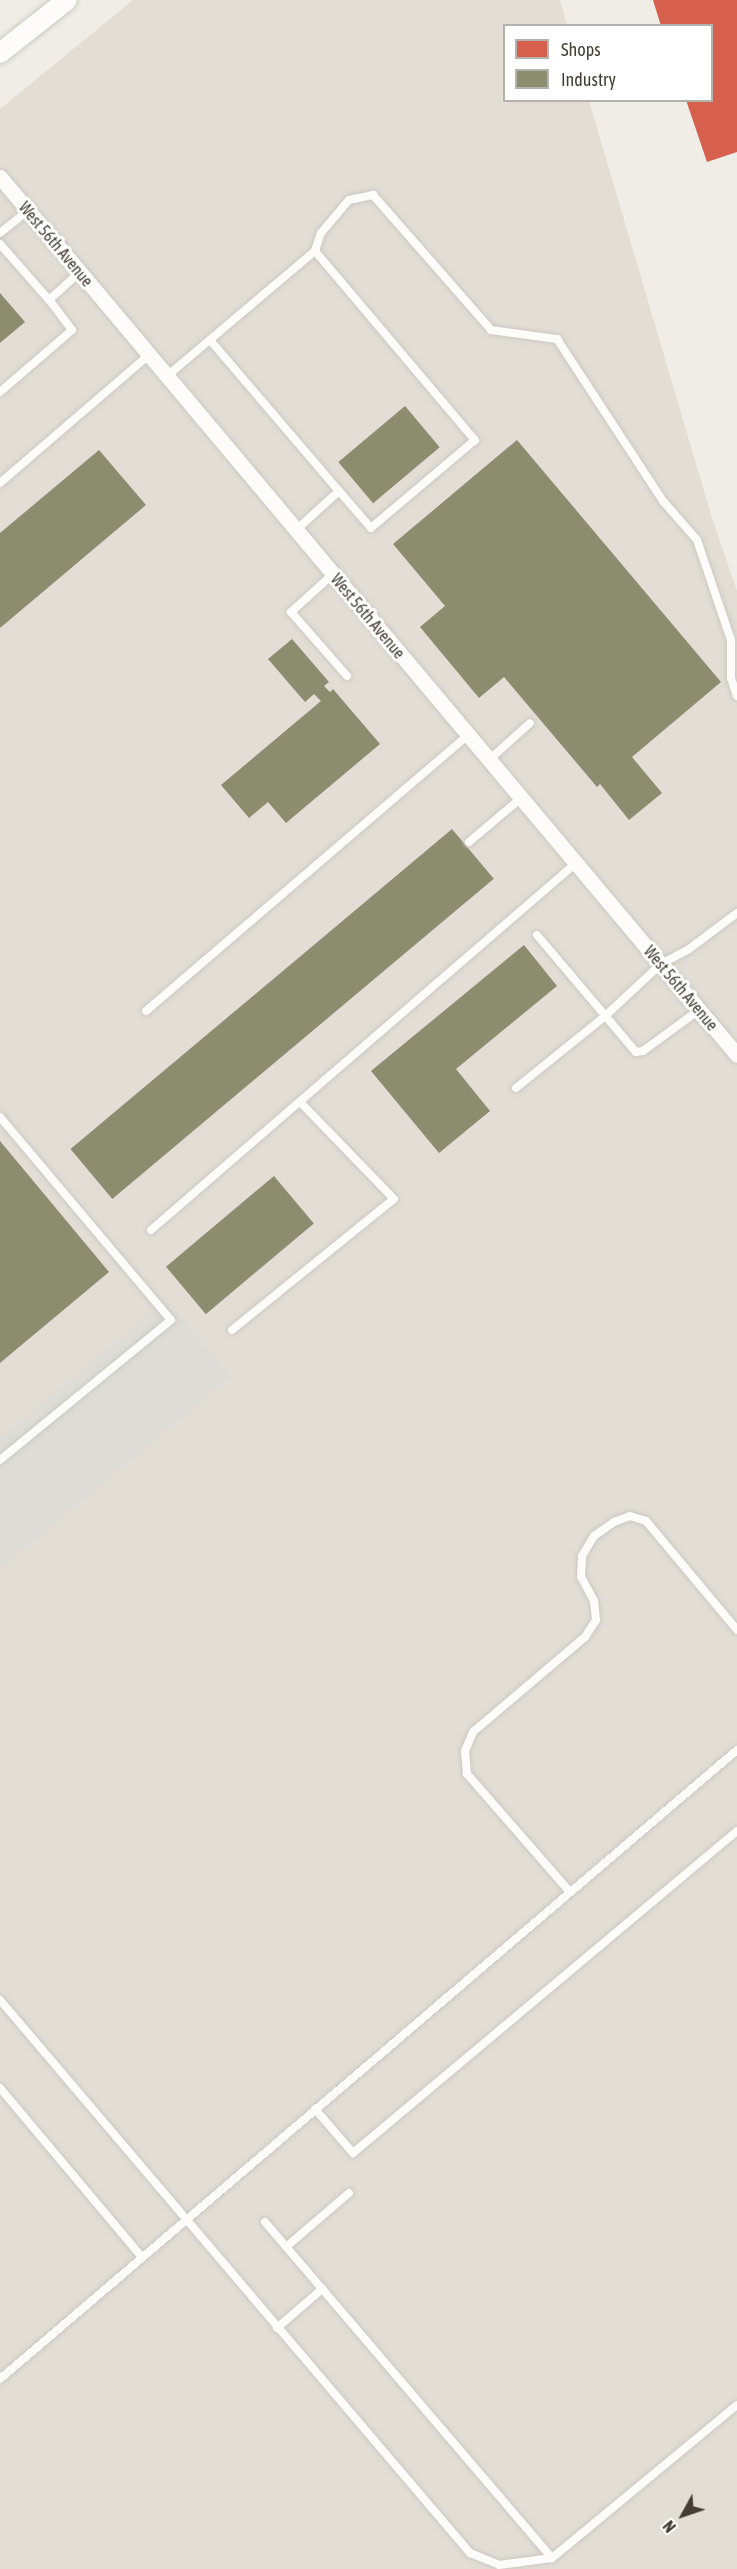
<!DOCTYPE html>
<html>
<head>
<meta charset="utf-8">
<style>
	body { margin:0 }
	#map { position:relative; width:737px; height:2569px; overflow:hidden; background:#efede5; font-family:"Asap Condensed",sans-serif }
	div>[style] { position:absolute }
	.industrial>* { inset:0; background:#e2ded6 }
	.parking>* { inset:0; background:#dedcd6 }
	.shops>* { inset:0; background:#d6604d }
	.industry>* { inset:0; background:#8c8c6e; transform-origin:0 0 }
	.roads { filter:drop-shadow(0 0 2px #cbc9c1) drop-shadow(0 0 2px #cbc9c1) }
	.service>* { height:8px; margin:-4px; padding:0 4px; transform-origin:4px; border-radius:4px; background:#fdfcfb }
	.minor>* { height:15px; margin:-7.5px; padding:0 7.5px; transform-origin:7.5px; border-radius:7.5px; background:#fdfcfb }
	.tertiary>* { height:20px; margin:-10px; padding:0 10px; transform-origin:10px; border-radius:10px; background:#fdfcfb }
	span { translate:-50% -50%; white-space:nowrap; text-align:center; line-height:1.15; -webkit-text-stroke:6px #fff; paint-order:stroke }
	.street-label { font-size:16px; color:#443e32 }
	.legend { position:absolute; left:503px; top:24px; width:210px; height:78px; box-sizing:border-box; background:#fff; border:2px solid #b4b2ad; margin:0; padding:8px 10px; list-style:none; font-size:18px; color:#443e32 }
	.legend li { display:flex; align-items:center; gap:12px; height:30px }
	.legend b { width:30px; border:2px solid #b4b2ad }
	.north { position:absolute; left:653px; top:2485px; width:60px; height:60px; -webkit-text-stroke:4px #fff; paint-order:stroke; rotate:230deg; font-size:16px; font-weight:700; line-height:24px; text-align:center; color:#443e32 }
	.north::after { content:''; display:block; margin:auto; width:21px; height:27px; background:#443e32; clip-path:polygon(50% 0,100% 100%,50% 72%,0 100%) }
</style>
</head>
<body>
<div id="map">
	<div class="industrial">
		<i style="clip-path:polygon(133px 0,560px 0,567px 25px,504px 26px,504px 100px,589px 101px,712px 518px,737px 591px,737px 2569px,0 2569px,0 109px)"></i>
	</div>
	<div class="parking">
		<i style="clip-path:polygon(167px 1299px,231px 1377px,0 1570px,0 1438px)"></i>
	</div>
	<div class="shops">
		<i style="clip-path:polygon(653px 0,737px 0,737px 152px,707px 162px,686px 100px,712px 100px,712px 26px,661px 26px)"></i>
	</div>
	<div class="industry">
		<i style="clip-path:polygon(0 293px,25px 322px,0 343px)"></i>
		<i style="left:405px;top:406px;width:54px;height:87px;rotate:50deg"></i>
		<i style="clip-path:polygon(517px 440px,721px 682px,632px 757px,662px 793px,629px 820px,600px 784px,597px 787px,504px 677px,479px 698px,420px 627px,445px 606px,393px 544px)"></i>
		<i style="clip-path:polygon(99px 450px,146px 505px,0 628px,0 533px)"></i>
		<i style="clip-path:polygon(292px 639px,329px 682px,324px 686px,330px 692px,333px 689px,380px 744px,286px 823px,268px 802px,249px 818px,221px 785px,321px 701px,314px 694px,305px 702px,268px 659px)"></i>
		<i style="left:452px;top:829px;width:65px;height:498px;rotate:50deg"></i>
		<i style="clip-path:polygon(524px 945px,557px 986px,456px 1069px,490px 1111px,439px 1153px,371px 1071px)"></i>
		<i style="clip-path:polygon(0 1141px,109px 1272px,0 1363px)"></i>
		<i style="left:274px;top:1176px;width:62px;height:141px;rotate:50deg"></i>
	</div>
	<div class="roads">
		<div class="service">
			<i style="left:0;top:233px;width:36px;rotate:-39deg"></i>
			<i style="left:0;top:244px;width:74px;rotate:48.8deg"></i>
			<i style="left:315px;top:251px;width:19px;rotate:-72deg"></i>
			<i style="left:321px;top:233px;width:43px;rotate:-49.7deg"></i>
			<i style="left:349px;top:200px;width:25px;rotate:-12deg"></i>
			<i style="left:373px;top:195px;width:179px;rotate:48.8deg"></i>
			<i style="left:491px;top:330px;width:67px;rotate:7.8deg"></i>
			<i style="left:557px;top:339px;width:194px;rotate:56.8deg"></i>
			<i style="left:663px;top:501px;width:52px;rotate:48.9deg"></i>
			<i style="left:697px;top:540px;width:106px;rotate:71.2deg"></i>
			<i style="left:731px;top:640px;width:38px;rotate:90deg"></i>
			<i style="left:731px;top:678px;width:19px;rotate:72deg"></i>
			<i style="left:210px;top:340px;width:199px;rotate:49.5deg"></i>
			<i style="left:167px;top:376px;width:194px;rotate:-40.2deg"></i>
			<i style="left:315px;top:251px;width:248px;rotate:49.8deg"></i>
			<i style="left:475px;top:440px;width:136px;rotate:139.8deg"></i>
			<i style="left:371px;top:528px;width:49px;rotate:-130.9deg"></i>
			<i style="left:339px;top:491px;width:58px;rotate:137.8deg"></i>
			<i style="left:0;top:392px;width:95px;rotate:-40.7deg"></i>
			<i style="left:72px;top:330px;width:38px;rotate:-127deg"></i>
			<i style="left:49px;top:300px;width:42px;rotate:-42.1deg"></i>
			<i style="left:0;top:483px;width:196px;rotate:-40.7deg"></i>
			<i style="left:333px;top:574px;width:57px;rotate:137.9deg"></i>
			<i style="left:291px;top:612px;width:85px;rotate:48.8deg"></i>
			<i style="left:489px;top:760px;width:55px;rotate:-42.1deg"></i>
			<i style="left:469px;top:842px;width:68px;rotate:-40.2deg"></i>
			<i style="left:537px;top:935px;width:153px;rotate:49.8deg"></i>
			<i style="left:636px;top:1052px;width:7px;rotate:-8deg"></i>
			<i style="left:643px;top:1051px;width:69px;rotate:-36.2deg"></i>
			<i style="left:146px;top:1011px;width:424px;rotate:-40.6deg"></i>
			<i style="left:516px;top:1088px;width:113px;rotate:-38.9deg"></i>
			<i style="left:604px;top:1017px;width:78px;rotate:-42.9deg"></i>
			<i style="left:661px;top:964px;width:32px;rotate:-28deg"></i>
			<i style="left:689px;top:949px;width:60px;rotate:-36.9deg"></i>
			<i style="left:0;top:1117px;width:265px;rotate:49.9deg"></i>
			<i style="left:171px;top:1320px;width:221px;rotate:140.7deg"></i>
			<i style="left:151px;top:1230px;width:562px;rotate:-40.81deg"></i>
			<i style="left:232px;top:1330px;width:208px;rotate:-39deg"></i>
			<i style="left:394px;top:1199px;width:135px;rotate:-134.1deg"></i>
			<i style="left:570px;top:1892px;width:157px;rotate:-131.1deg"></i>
			<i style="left:467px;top:1774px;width:23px;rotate:-95deg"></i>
			<i style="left:465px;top:1751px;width:21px;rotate:-67deg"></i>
			<i style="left:473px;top:1732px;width:147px;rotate:-40.3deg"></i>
			<i style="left:585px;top:1637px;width:20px;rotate:-57deg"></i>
			<i style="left:596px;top:1620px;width:19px;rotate:-96deg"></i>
			<i style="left:594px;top:1601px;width:27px;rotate:-118deg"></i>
			<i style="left:581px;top:1577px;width:21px;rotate:-87deg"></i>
			<i style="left:582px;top:1556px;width:23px;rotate:-59deg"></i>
			<i style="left:594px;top:1536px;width:24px;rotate:-35deg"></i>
			<i style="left:614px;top:1522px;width:17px;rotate:-21deg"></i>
			<i style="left:630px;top:1516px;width:17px;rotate:17deg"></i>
			<i style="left:646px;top:1521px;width:142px;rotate:50.1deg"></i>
			<i style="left:0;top:2000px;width:726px;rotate:49.64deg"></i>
			<i style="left:470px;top:2553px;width:31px;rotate:22deg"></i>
			<i style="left:499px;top:2565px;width:53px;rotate:-7.5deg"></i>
			<i style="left:552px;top:2558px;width:240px;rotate:-39.6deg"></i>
			<i style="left:0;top:2088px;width:221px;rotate:50deg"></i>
			<i style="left:315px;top:2109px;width:58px;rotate:49.2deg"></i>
			<i style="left:353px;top:2153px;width:501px;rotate:-39.98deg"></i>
			<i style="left:265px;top:2222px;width:442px;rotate:49.5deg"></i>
			<i style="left:286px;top:2247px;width:83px;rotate:-40.6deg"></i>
			<i style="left:277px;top:2328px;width:60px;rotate:-40.9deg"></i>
			<i style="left:0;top:2379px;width:969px;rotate:-40.48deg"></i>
		</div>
		<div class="minor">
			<i style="left:0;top:177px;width:1146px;rotate:49.99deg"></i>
		</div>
		<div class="tertiary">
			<i style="left:0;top:53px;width:85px;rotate:-38.3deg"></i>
		</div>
	</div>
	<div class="street-label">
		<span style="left:56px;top:244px;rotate:50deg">West 56th Avenue</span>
		<span style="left:368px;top:616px;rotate:50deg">West 56th Avenue</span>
		<span style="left:681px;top:988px;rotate:50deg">West 56th Avenue</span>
	</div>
	<ul class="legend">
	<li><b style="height:16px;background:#d6604d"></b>Shops</li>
	<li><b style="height:16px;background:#8c8c6e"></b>Industry</li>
	</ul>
	<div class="north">N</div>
</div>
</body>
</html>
